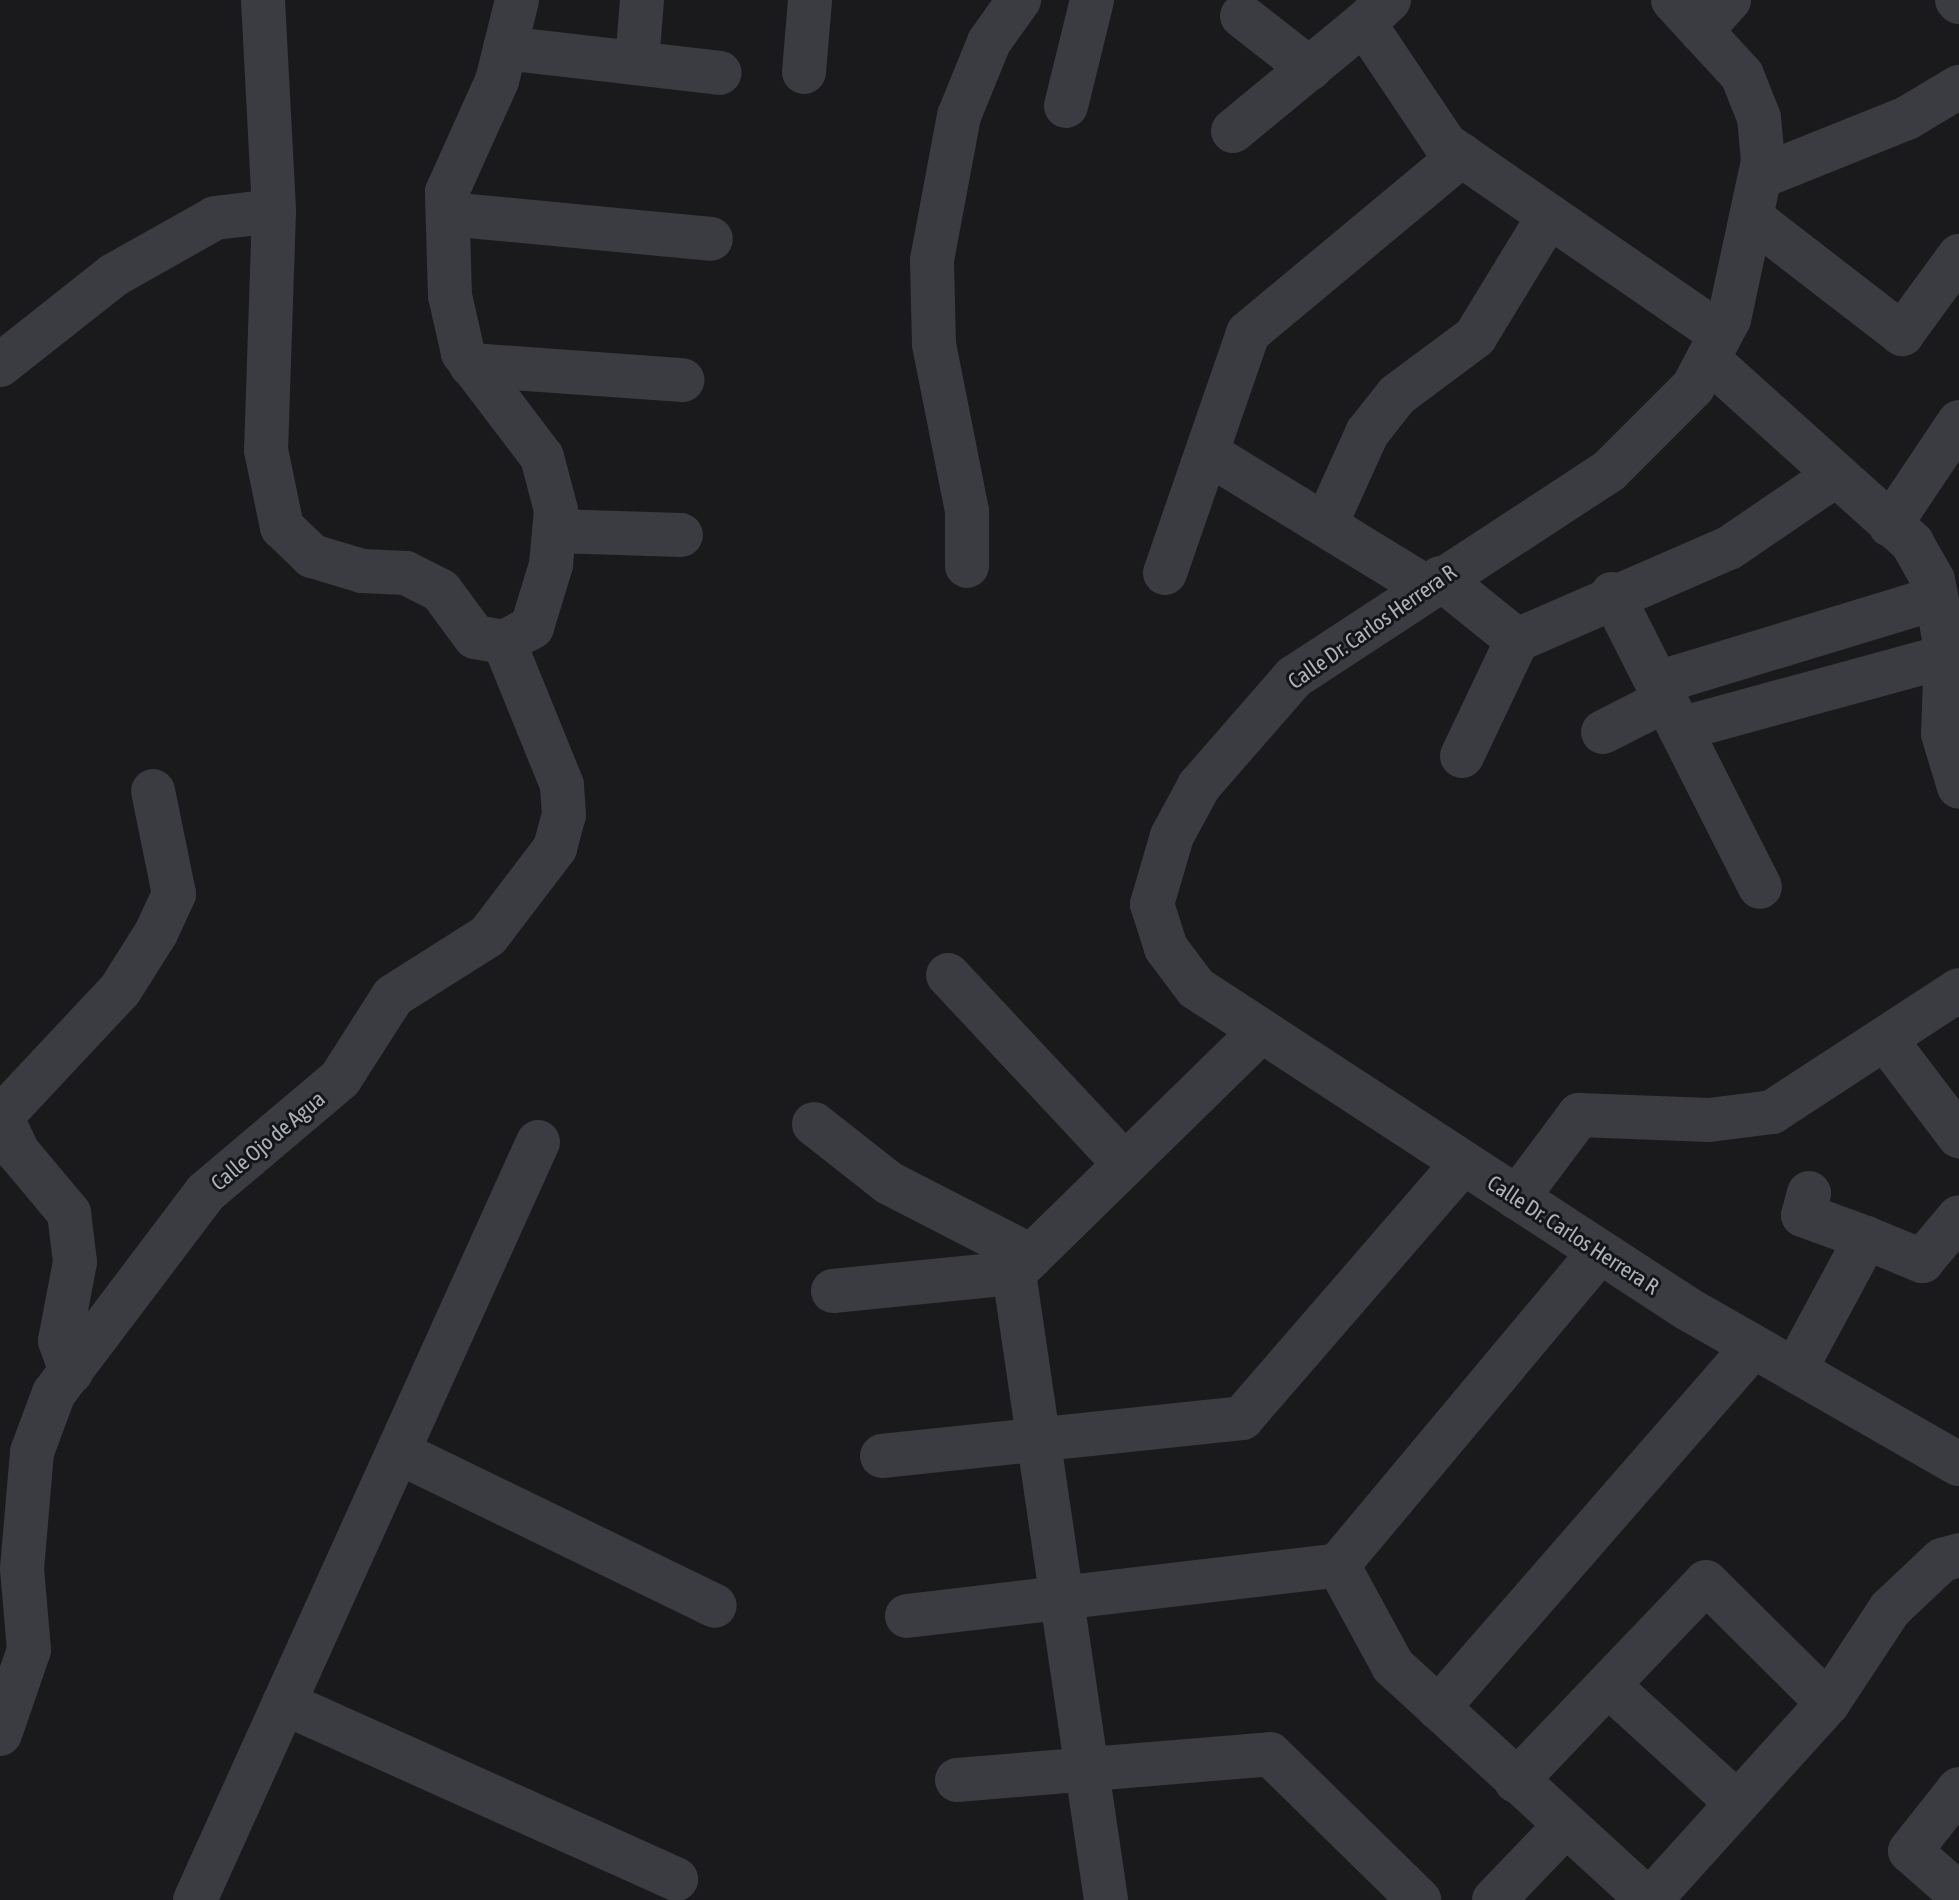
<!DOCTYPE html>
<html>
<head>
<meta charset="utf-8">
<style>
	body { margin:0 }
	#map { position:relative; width:1959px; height:1900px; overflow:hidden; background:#1a1a1c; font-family:"Asap Condensed",sans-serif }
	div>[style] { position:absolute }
	.minor>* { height:44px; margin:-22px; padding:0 22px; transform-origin:22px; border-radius:22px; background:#3b3c41 }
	span { translate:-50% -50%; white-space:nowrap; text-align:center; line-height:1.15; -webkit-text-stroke:6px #151517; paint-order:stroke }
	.street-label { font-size:22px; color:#acb2bc }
</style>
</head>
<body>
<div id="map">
	<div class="minor">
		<i style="left:263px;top:0;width:211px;rotate:87deg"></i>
		<i style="left:274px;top:211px;width:239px;rotate:91.9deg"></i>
		<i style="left:266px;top:450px;width:79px;rotate:78.3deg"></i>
		<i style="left:282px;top:527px;width:42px;rotate:44deg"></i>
		<i style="left:312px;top:556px;width:52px;rotate:16.7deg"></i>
		<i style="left:362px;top:571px;width:44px;rotate:2.6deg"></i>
		<i style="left:406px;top:573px;width:39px;rotate:27deg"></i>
		<i style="left:441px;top:591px;width:57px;rotate:53.5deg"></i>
		<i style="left:475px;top:637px;width:29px;rotate:10deg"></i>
		<i style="left:1389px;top:0;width:34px;rotate:137deg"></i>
		<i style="left:1364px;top:23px;width:146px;rotate:56.2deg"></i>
		<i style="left:1445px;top:144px;width:334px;rotate:34.6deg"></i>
		<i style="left:1673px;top:0;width:102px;rotate:47.4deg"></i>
		<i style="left:1742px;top:75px;width:46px;rotate:68.4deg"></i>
		<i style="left:1759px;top:118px;width:43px;rotate:84.7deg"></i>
		<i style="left:1763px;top:161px;width:162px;rotate:102.1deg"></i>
		<i style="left:1729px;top:319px;width:77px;rotate:117.9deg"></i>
		<i style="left:1693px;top:387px;width:119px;rotate:135deg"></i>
		<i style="left:1609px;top:471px;width:376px;rotate:146.8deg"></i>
		<i style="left:1294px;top:677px;width:145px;rotate:131.1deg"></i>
		<i style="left:1199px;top:786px;width:57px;rotate:118.4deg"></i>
		<i style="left:1172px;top:836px;width:71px;rotate:106.4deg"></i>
		<i style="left:1152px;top:904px;width:46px;rotate:72.3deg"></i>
		<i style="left:1166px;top:948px;width:50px;rotate:53.1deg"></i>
		<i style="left:1196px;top:988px;width:587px;rotate:33.12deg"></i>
		<i style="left:1688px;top:1309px;width:312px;rotate:29.8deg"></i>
		<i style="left:1957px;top:0;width:3px;rotate:45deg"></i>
		<i style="left:1242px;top:16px;width:86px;rotate:37.9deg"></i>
		<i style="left:1701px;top:31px;width:42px;rotate:-47.9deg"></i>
		<i style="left:505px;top:48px;width:216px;rotate:6.6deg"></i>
		<i style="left:637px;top:63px;width:63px;rotate:-85.5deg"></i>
		<i style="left:804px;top:72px;width:72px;rotate:-85.2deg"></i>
		<i style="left:1066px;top:106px;width:109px;rotate:-76.2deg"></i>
		<i style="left:1233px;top:131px;width:170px;rotate:-39.5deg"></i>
		<i style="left:1760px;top:177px;width:158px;rotate:-21.9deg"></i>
		<i style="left:1907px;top:118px;width:61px;rotate:-30.8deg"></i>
		<i style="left:448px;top:214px;width:264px;rotate:5.4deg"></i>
		<i style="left:1752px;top:218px;width:190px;rotate:37.7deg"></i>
		<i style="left:1902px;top:334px;width:97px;rotate:-53.8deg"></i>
		<i style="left:1708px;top:359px;width:275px;rotate:42deg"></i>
		<i style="left:1912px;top:543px;width:43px;rotate:60.4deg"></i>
		<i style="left:1933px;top:580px;width:70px;rotate:79.3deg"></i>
		<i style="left:1946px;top:649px;width:85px;rotate:92deg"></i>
		<i style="left:1943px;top:734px;width:55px;rotate:73.2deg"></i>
		<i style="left:0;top:365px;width:145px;rotate:-38.3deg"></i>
		<i style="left:114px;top:275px;width:116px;rotate:-29.4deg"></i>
		<i style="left:215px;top:218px;width:59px;rotate:-6.8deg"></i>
		<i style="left:471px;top:365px;width:212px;rotate:4.1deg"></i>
		<i style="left:1209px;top:454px;width:255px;rotate:31.5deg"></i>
		<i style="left:1326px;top:524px;width:100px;rotate:-65.7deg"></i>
		<i style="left:1367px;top:433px;width:48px;rotate:-51.7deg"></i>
		<i style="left:1397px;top:395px;width:97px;rotate:-36.6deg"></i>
		<i style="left:1475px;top:337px;width:142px;rotate:-58.6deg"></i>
		<i style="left:1890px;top:525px;width:124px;rotate:-56.2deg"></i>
		<i style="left:554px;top:531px;width:127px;rotate:1.8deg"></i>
		<i style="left:967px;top:566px;width:55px;rotate:-90deg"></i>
		<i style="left:967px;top:511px;width:170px;rotate:-101.2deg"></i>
		<i style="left:934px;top:344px;width:84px;rotate:-91.4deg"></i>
		<i style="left:932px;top:260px;width:147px;rotate:-79.4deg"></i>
		<i style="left:959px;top:116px;width:80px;rotate:-67.9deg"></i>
		<i style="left:989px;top:42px;width:52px;rotate:-54.5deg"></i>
		<i style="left:1165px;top:573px;width:254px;rotate:-70.9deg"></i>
		<i style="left:1248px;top:333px;width:278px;rotate:-39.8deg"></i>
		<i style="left:1440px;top:578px;width:99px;rotate:38.8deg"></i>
		<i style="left:1612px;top:594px;width:328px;rotate:63.2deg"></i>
		<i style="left:504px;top:642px;width:32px;rotate:-28deg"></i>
		<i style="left:532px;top:627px;width:65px;rotate:-73deg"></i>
		<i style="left:551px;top:565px;width:55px;rotate:-84.8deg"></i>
		<i style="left:556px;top:510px;width:55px;rotate:-104.8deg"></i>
		<i style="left:542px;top:457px;width:131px;rotate:-127.2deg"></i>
		<i style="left:463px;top:353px;width:58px;rotate:-102.8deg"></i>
		<i style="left:450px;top:296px;width:104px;rotate:-91.7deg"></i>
		<i style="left:447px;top:192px;width:122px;rotate:-65.8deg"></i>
		<i style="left:497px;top:81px;width:83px;rotate:-76.1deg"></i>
		<i style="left:1657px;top:683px;width:292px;rotate:-16.9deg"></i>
		<i style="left:1680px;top:729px;width:276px;rotate:-15.3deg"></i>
		<i style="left:1603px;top:732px;width:71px;rotate:-26.9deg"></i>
		<i style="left:1462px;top:756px;width:128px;rotate:-64.6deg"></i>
		<i style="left:1517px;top:640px;width:231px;rotate:-23.5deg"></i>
		<i style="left:1729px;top:548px;width:126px;rotate:-34.3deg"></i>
		<i style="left:948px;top:975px;width:259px;rotate:46.9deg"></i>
		<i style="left:1886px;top:1040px;width:121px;rotate:52.8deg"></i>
		<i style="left:0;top:1114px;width:42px;rotate:64.7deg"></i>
		<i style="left:18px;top:1152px;width:80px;rotate:50.1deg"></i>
		<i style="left:69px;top:1213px;width:49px;rotate:83deg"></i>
		<i style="left:75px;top:1262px;width:80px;rotate:100.8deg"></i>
		<i style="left:60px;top:1341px;width:33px;rotate:70deg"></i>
		<i style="left:1px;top:1117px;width:174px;rotate:-46.9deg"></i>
		<i style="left:120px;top:990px;width:67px;rotate:-57.7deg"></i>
		<i style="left:156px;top:933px;width:43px;rotate:-65.2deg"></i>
		<i style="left:174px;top:894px;width:105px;rotate:-101.5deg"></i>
		<i style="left:814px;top:1124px;width:95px;rotate:38.2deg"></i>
		<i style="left:889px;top:1183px;width:160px;rotate:27.2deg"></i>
		<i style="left:1809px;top:1193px;width:23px;rotate:105deg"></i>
		<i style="left:1803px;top:1215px;width:67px;rotate:20.1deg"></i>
		<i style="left:1517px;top:1198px;width:104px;rotate:-53.2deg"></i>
		<i style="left:1579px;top:1115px;width:130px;rotate:2.2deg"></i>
		<i style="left:1709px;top:1120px;width:64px;rotate:-7.2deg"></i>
		<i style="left:1772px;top:1112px;width:223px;rotate:-33.1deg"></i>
		<i style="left:1014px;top:1273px;width:634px;rotate:81.65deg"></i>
		<i style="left:833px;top:1291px;width:182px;rotate:-5.7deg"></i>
		<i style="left:1014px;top:1273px;width:346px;rotate:-44.4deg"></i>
		<i style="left:1795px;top:1370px;width:150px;rotate:-61.7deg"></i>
		<i style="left:1866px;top:1238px;width:61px;rotate:22.3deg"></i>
		<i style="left:1922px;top:1261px;width:57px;rotate:-49.9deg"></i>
		<i style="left:398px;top:1452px;width:352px;rotate:25.9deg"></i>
		<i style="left:882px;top:1456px;width:362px;rotate:-6deg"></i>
		<i style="left:1242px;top:1418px;width:337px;rotate:-49.1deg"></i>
		<i style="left:1338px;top:1565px;width:115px;rotate:61.4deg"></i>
		<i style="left:1393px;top:1666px;width:346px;rotate:42.5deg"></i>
		<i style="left:907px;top:1616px;width:434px;rotate:-6.7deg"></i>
		<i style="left:1338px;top:1565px;width:408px;rotate:-50.1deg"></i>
		<i style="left:1608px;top:1685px;width:173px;rotate:42.4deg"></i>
		<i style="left:284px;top:1703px;width:430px;rotate:24.2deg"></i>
		<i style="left:1438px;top:1708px;width:479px;rotate:-48.9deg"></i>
		<i style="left:0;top:1734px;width:89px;rotate:-71deg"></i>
		<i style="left:29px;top:1650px;width:81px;rotate:-94.9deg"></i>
		<i style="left:22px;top:1569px;width:117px;rotate:-85.1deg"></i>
		<i style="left:32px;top:1452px;width:63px;rotate:-69.6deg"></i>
		<i style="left:54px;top:1393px;width:251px;rotate:-52.9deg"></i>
		<i style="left:205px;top:1193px;width:177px;rotate:-40.2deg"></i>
		<i style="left:340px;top:1079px;width:98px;rotate:-57.4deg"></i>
		<i style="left:393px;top:996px;width:112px;rotate:-32.3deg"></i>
		<i style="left:488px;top:936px;width:111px;rotate:-52.7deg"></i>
		<i style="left:555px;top:848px;width:34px;rotate:-75deg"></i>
		<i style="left:564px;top:815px;width:30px;rotate:-94deg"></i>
		<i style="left:562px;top:785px;width:154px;rotate:-112.1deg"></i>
		<i style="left:957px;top:1780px;width:314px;rotate:-4.7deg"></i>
		<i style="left:1270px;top:1754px;width:209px;rotate:44.4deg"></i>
		<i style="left:1516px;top:1781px;width:275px;rotate:-46.3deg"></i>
		<i style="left:1706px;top:1582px;width:172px;rotate:44.8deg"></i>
		<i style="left:1959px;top:1789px;width:79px;rotate:128.3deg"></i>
		<i style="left:1910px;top:1851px;width:65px;rotate:41.3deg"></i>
		<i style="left:195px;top:1900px;width:832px;rotate:-65.65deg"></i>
		<i style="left:1494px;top:1900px;width:103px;rotate:-46.2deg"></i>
		<i style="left:1650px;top:1900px;width:266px;rotate:-47.9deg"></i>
		<i style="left:1828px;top:1703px;width:113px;rotate:-56.6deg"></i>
		<i style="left:1890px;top:1609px;width:71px;rotate:-43.3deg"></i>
		<i style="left:1942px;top:1560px;width:18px;rotate:-16deg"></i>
	</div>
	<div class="street-label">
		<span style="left:1372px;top:627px;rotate:-35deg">Calle Dr. Carlos Herrera R</span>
		<span style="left:268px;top:1141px;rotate:-40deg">Calle Ojo de Agua</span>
		<span style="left:1573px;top:1235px;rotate:33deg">Calle Dr. Carlos Herrera R</span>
	</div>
</div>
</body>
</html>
